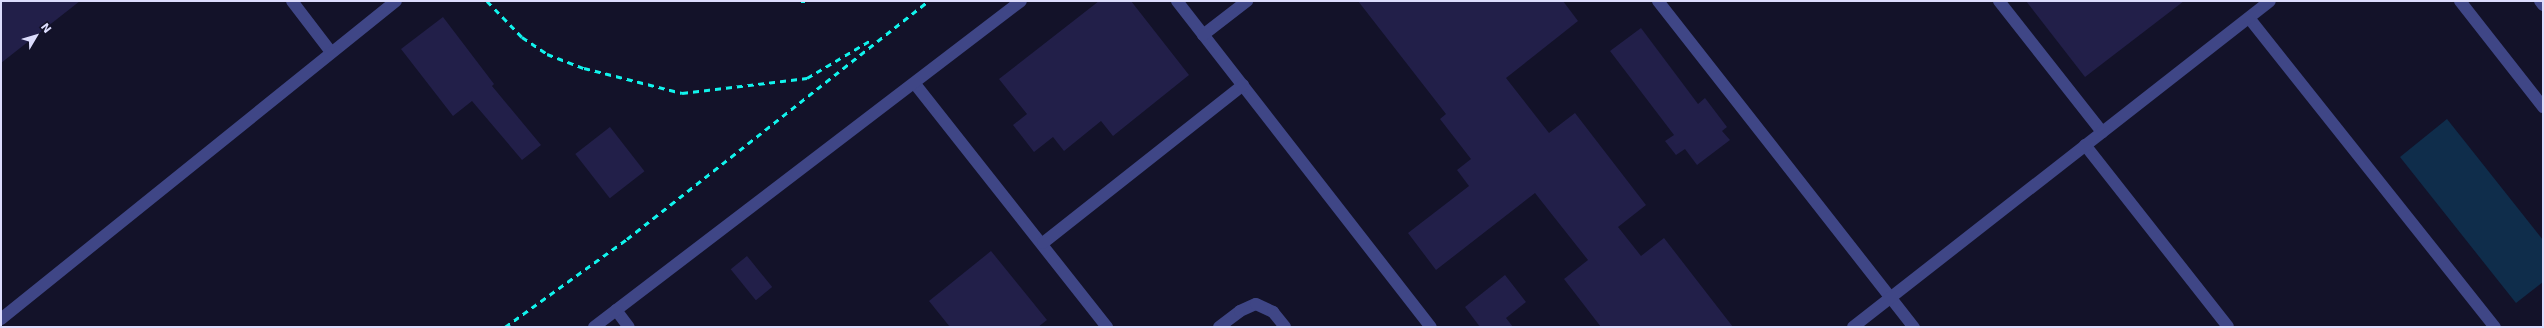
<!DOCTYPE html>
<html>
<head>
<meta charset="utf-8">
<style>
	body { margin:0 }
	#map { position:relative; width:2544px; height:328px; overflow:hidden; background:#131229; font-family:"DejaVu Sans",sans-serif }
	div>[style] { position:absolute }
	.water>* { inset:0; background:#0f2d4b }
	.building>* { inset:0; background:#221f49; transform-origin:0 0 }
	.minor>* { height:12px; margin:-6px; padding:0 6px; transform-origin:6px; border-radius:6px; background:#3f4686 }
	.rail>* { height:3px; margin-top:-1.5px; transform-origin:0; background:repeating-linear-gradient(90deg,#11f4ed 0 6px,transparent 0 11px) }
	span { translate:-50% -50%; white-space:nowrap; text-align:center; line-height:1.15; -webkit-text-stroke:4px #131229; paint-order:stroke }
	.frame { position:absolute; inset:0; border:2px solid #dcdcfd; pointer-events:none }
	.north { position:absolute; left:16px; top:16px; width:40px; height:40px; -webkit-text-stroke:3px #131229; paint-order:stroke; rotate:52deg; font-size:11px; font-weight:700; line-height:16px; text-align:center; color:#dcdcfd }
	.north::after { content:''; display:block; margin:auto; width:14px; height:18px; background:#dcdcfd; clip-path:polygon(50% 0,100% 100%,50% 72%,0 100%) }
</style>
</head>
<body>
<div id="map">
	<div class="water">
		<i style="clip-path:polygon(2447px 119px,2543px 240px,2543px 282px,2516px 303px,2400px 157px)"></i>
	</div>
	<div class="building">
		<i style="clip-path:polygon(1px 1px,80px 1px,1px 63px)"></i>
		<i style="clip-path:polygon(1099px 1px,1131px 1px,1189px 75px,1113px 136px,1101px 121px,1064px 151px,1053px 137px,1034px 152px,1013px 125px,1027px 114px,999px 79px)"></i>
		<i style="clip-path:polygon(1358px 1px,1563px 1px,1578px 21px,1506px 78px,1549px 133px,1575px 113px,1646px 205px,1618px 227px,1641px 256px,1664px 238px,1733px 327px,1601px 327px,1564px 279px,1588px 260px,1535px 193px,1436px 270px,1408px 233px,1469px 186px,1457px 170px,1471px 159px,1440px 119px,1446px 114px)"></i>
		<i style="clip-path:polygon(2026px 1px,2184px 1px,2085px 77px)"></i>
		<i style="clip-path:polygon(443px 17px,494px 84px,492px 86px,541px 145px,522px 160px,472px 101px,453px 116px,401px 49px)"></i>
		<i style="clip-path:polygon(1641px 28px,1698px 104px,1705px 98px,1727px 127px,1722px 131px,1730px 140px,1697px 165px,1685px 149px,1676px 155px,1665px 141px,1674px 135px,1610px 51px)"></i>
		<i style="left:610px;top:127px;width:56px;height:44px;rotate:52deg"></i>
		<i style="clip-path:polygon(991px 251px,1047px 320px,1038px 327px,950px 327px,929px 301px)"></i>
		<i style="left:747px;top:256px;width:40px;height:21px;rotate:51deg"></i>
		<i style="clip-path:polygon(1505px 275px,1526px 302px,1506px 318px,1513px 327px,1480px 327px,1465px 307px)"></i>
	</div>
	<div class="minor">
		<i style="left:292px;top:1px;width:64px;rotate:52.6deg"></i>
		<i style="left:1177px;top:1px;width:413px;rotate:52.1deg"></i>
		<i style="left:1658px;top:1px;width:415px;rotate:51.9deg"></i>
		<i style="left:1999px;top:1px;width:167px;rotate:51.8deg"></i>
		<i style="left:2460px;top:1px;width:135px;rotate:51.9deg"></i>
		<i style="left:2540px;top:1px;width:5px;rotate:53deg"></i>
		<i style="left:2249px;top:18px;width:395px;rotate:51.5deg"></i>
		<i style="left:1203px;top:35px;width:56px;rotate:-37.7deg"></i>
		<i style="left:915px;top:84px;width:310px;rotate:51.7deg"></i>
		<i style="left:2085px;top:145px;width:231px;rotate:51.8deg"></i>
		<i style="left:1043px;top:243px;width:255px;rotate:-38.3deg"></i>
		<i style="left:616px;top:310px;width:21px;rotate:53deg"></i>
		<i style="left:1px;top:319px;width:507px;rotate:-38.84deg"></i>
		<i style="left:594px;top:327px;width:537px;rotate:-37.36deg"></i>
		<i style="left:1219px;top:327px;width:26px;rotate:-37deg"></i>
		<i style="left:1240px;top:311px;width:17px;rotate:-24deg"></i>
		<i style="left:1256px;top:304px;width:19px;rotate:25deg"></i>
		<i style="left:1273px;top:312px;width:19px;rotate:51deg"></i>
		<i style="left:1853px;top:327px;width:529px;rotate:-38.02deg"></i>
	</div>
	<div class="rail">
		<i style="left:487px;top:1px;width:50px;rotate:45.8deg"></i>
		<i style="left:522px;top:37px;width:30px;rotate:34deg"></i>
		<i style="left:547px;top:54px;width:40px;rotate:21deg"></i>
		<i style="left:584px;top:68px;width:101px;rotate:14.3deg"></i>
		<i style="left:682px;top:93px;width:126px;rotate:-6.8deg"></i>
		<i style="left:807px;top:78px;width:74px;rotate:-30.7deg"></i>
		<i style="left:801px;top:1px;width:4px"></i>
		<i style="left:505px;top:327px;width:150px;rotate:-35.8deg"></i>
		<i style="left:627px;top:239px;width:384px;rotate:-38.3deg"></i>
	</div>
	<div class="frame"></div>
	<div class="north">N</div>
</div>
</body>
</html>
